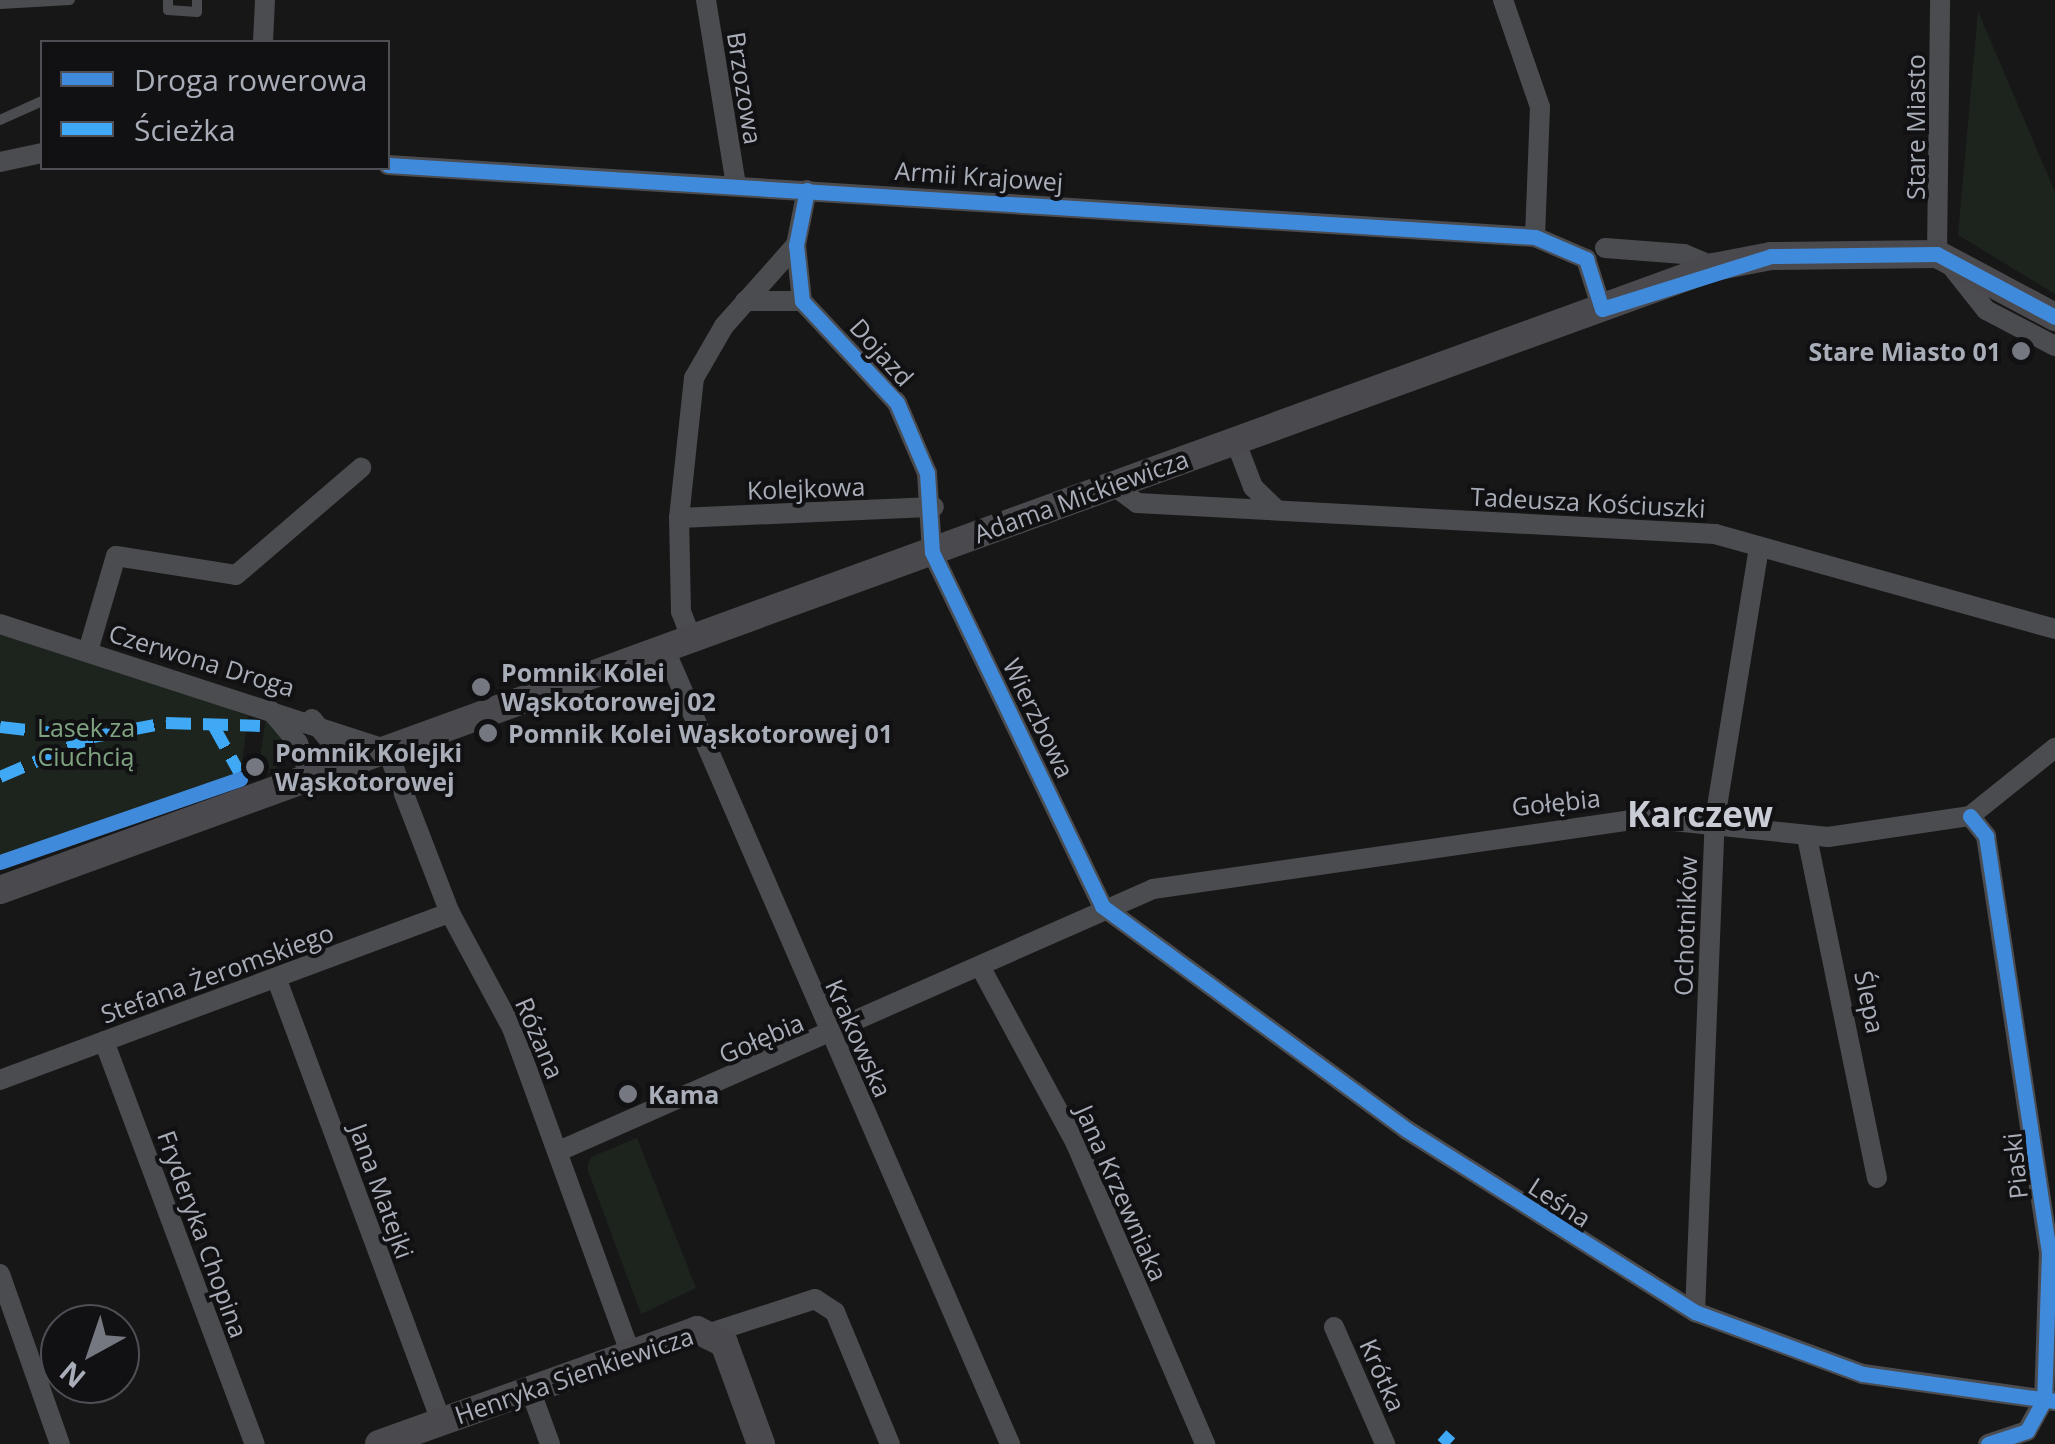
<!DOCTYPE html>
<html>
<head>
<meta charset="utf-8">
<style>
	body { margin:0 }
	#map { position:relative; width:2055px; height:1444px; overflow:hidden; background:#171717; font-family:"Open Sans",sans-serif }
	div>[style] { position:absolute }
	.green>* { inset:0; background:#1d241e }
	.lane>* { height:10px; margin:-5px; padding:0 5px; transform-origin:5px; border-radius:5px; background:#4b4c50 }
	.street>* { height:20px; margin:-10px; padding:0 10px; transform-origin:10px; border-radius:10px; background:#4b4c50 }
	.secondary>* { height:28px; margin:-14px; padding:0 14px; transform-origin:14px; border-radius:14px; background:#4a4a4e }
	.quiet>* { height:12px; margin-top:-6px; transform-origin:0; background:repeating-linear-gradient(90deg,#3fa9f5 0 25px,transparent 0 37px) }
	.cycleway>* { height:15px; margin:-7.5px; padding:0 7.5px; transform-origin:7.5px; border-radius:7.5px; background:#408adc }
	.dots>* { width:28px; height:28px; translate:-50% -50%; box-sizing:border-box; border:5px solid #111113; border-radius:50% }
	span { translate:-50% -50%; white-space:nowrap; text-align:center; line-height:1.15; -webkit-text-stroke:8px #111113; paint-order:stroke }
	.street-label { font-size:25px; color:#a8adb8 }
	.poi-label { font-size:25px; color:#a8adb8; font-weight:700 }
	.right { translate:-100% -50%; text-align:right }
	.left { translate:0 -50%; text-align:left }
	.park-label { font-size:25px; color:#7fa381 }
	.district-label { font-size:35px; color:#c9ccd4; font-weight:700 }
	.legend { position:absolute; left:40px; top:40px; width:350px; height:130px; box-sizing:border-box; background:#111113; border:2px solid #4d4f55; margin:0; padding:12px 18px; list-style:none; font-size:30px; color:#a8adb8 }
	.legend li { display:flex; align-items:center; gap:20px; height:50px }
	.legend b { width:50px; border:2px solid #4d4f55 }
	.north { position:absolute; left:40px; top:1304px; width:100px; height:100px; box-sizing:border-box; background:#111113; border:2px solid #4d4f55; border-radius:50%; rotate:220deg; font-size:28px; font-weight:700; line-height:40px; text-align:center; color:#a8adb8 }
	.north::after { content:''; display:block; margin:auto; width:35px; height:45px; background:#757880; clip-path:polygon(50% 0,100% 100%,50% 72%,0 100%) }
</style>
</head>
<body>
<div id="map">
	<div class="green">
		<i style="clip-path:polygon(1978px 11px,2055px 192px,2055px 294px,1958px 235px)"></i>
		<i style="clip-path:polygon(0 624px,248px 716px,240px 779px,0 862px)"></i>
		<i style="clip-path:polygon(266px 718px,285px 737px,286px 760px,253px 785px,268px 768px,260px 757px)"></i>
		<i style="clip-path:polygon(637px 1138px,696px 1288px,641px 1314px,587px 1168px,591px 1157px)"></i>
	</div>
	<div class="lane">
		<i style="left:168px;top:0;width:10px;rotate:90deg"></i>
		<i style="left:168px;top:10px;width:29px;rotate:4deg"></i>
		<i style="left:197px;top:12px;width:12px;rotate:-90deg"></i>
		<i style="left:0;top:4px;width:70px;rotate:-3.3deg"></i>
		<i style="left:0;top:120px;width:46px;rotate:-24.3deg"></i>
	</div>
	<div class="street">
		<i style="left:706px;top:0;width:187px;rotate:80.8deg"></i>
		<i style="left:1503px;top:0;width:113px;rotate:70.9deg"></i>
		<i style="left:1540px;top:107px;width:130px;rotate:92.2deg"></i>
		<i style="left:263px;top:42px;width:42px;rotate:-87.3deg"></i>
		<i style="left:0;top:162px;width:43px;rotate:-12.1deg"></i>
		<i style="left:388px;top:165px;width:1149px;rotate:3.59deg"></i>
		<i style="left:1535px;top:237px;width:56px;rotate:23.3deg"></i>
		<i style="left:1586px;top:259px;width:52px;rotate:72.3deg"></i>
		<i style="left:807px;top:190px;width:56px;rotate:101.3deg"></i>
		<i style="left:796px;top:245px;width:56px;rotate:83.9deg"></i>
		<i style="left:802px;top:301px;width:139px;rotate:47deg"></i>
		<i style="left:897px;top:403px;width:76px;rotate:66.8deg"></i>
		<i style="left:927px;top:473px;width:79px;rotate:86.4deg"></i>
		<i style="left:932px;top:552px;width:393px;rotate:64.3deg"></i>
		<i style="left:1102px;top:906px;width:378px;rotate:36.3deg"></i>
		<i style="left:1407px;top:1130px;width:341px;rotate:32.3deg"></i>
		<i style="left:1695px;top:1312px;width:179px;rotate:20.3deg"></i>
		<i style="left:1863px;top:1374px;width:194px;rotate:8deg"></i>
		<i style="left:1605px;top:248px;width:79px;rotate:4.3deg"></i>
		<i style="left:1684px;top:254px;width:33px;rotate:23deg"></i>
		<i style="left:1937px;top:254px;width:254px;rotate:-89.3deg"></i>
		<i style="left:1952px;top:267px;width:55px;rotate:51.7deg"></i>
		<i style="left:1986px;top:310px;width:78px;rotate:27.6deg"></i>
		<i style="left:745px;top:301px;width:57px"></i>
		<i style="left:1235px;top:440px;width:50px;rotate:69deg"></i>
		<i style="left:1253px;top:487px;width:33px;rotate:44deg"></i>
		<i style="left:1111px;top:484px;width:32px;rotate:36deg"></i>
		<i style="left:1137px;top:503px;width:579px;rotate:3.07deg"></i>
		<i style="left:1715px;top:534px;width:353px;rotate:15.6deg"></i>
		<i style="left:679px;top:518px;width:255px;rotate:-2.5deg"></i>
		<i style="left:0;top:624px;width:407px;rotate:18deg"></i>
		<i style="left:387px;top:750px;width:175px;rotate:68.9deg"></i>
		<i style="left:450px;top:913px;width:131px;rotate:61.7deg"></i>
		<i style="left:512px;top:1028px;width:346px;rotate:70deg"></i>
		<i style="left:692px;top:640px;width:30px;rotate:-111deg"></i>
		<i style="left:681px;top:612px;width:94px;rotate:-91.2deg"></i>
		<i style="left:679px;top:518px;width:141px;rotate:-83.9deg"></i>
		<i style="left:694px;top:378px;width:60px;rotate:-60deg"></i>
		<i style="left:724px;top:326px;width:108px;rotate:-48.4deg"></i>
		<i style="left:665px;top:650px;width:866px;rotate:66.51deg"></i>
		<i style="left:88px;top:651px;width:99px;rotate:-73.6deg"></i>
		<i style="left:116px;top:556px;width:121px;rotate:9deg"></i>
		<i style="left:236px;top:575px;width:165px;rotate:-40.6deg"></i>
		<i style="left:271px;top:711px;width:42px;rotate:49.8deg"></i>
		<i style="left:298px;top:743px;width:37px;rotate:71deg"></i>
		<i style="left:312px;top:719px;width:28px;rotate:51deg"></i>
		<i style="left:330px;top:741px;width:29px;rotate:88deg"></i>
		<i style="left:1970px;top:816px;width:26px;rotate:51deg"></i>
		<i style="left:1986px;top:836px;width:421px;rotate:81.4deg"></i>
		<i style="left:2049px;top:1252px;width:148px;rotate:91.9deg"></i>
		<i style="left:2044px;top:1400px;width:35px;rotate:119deg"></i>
		<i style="left:2027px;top:1431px;width:41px;rotate:161.6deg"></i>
		<i style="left:1970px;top:816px;width:109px;rotate:-38.7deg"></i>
		<i style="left:1807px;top:837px;width:348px;rotate:78.4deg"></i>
		<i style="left:981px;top:968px;width:200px;rotate:61.6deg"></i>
		<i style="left:1076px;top:1144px;width:327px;rotate:66.7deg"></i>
		<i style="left:277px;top:980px;width:470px;rotate:69.6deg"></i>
		<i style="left:104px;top:1041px;width:430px;rotate:69.5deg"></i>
		<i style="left:0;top:1080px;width:480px;rotate:-20.4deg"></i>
		<i style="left:559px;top:1151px;width:649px;rotate:-23.8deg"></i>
		<i style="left:1153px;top:889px;width:496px;rotate:-8.2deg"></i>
		<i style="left:1644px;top:818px;width:185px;rotate:5.9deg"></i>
		<i style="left:1828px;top:837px;width:144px;rotate:-8.4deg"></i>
		<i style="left:0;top:1274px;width:180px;rotate:70.6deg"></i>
		<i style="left:1695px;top:1312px;width:493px;rotate:-87.7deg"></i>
		<i style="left:1715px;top:819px;width:276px;rotate:-80.8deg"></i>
		<i style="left:1334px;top:1327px;width:128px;rotate:66.4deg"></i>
		<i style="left:713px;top:1332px;width:107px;rotate:-17.9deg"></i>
		<i style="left:815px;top:1299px;width:24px;rotate:33deg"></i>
		<i style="left:835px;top:1312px;width:143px;rotate:67.4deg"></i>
		<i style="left:531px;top:1392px;width:55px;rotate:69.9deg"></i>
	</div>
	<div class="secondary">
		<i style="left:0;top:890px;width:1824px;rotate:-19.98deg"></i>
		<i style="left:1714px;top:267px;width:58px;rotate:-10.9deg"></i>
		<i style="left:1771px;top:256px;width:166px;rotate:-0.7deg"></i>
		<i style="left:1937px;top:254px;width:134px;rotate:28.1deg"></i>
		<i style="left:379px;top:1444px;width:338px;rotate:-19.7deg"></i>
		<i style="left:697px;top:1330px;width:30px;rotate:26deg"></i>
		<i style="left:724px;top:1343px;width:108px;rotate:69.9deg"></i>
	</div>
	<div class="quiet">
		<i style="left:213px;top:725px;width:54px;rotate:61deg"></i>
		<i style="left:0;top:727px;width:89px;rotate:6.5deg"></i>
		<i style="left:0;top:777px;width:101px;rotate:-23.3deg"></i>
		<i style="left:93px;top:737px;width:74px;rotate:-10.9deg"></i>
		<i style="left:166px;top:723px;width:94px;rotate:1.8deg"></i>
		<i style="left:1442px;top:1444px;width:13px;rotate:-48deg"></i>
	</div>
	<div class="cycleway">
		<i style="left:388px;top:165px;width:1149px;rotate:3.59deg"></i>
		<i style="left:1535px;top:237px;width:56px;rotate:23.3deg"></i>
		<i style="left:1586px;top:259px;width:52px;rotate:72.3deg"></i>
		<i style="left:1602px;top:309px;width:177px;rotate:-17.4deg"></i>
		<i style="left:1771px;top:256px;width:166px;rotate:-0.7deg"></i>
		<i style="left:1937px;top:254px;width:134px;rotate:28.1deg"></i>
		<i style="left:807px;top:190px;width:56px;rotate:101.3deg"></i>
		<i style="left:796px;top:245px;width:56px;rotate:83.9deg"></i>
		<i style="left:802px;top:301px;width:139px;rotate:47deg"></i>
		<i style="left:897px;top:403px;width:76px;rotate:66.8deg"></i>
		<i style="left:927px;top:473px;width:79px;rotate:86.4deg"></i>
		<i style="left:932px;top:552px;width:393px;rotate:64.3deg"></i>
		<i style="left:1102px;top:906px;width:378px;rotate:36.3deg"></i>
		<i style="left:1407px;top:1130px;width:341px;rotate:32.3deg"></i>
		<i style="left:1695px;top:1312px;width:179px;rotate:20.3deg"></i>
		<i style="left:1863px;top:1374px;width:194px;rotate:8deg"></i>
		<i style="left:1970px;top:816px;width:26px;rotate:51deg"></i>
		<i style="left:1986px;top:836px;width:421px;rotate:81.4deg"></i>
		<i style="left:2049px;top:1252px;width:148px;rotate:91.9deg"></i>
		<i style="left:2044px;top:1400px;width:35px;rotate:119deg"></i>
		<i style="left:2027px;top:1431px;width:41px;rotate:161.6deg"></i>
		<i style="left:0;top:862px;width:254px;rotate:-19.1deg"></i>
	</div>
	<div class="dots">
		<i style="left:2021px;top:351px;background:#757880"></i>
		<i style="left:481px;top:687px;background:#757880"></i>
		<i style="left:488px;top:733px;background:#757880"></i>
		<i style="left:255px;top:767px;background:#757880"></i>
		<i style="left:628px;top:1094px;background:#757880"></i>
	</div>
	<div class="street-label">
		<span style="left:745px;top:88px;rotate:81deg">Brzozowa</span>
		<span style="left:1915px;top:127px;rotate:-90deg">Stare Miasto</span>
		<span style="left:979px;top:176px;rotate:4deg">Armii Krajowej</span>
		<span style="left:882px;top:352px;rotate:48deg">Dojazd</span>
		<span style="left:806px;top:488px;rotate:-2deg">Kolejkowa</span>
		<span style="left:1081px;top:496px;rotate:-20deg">Adama Mickiewicza</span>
		<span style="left:1588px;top:502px;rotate:3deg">Tadeusza Kościuszki</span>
		<span style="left:202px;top:660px;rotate:17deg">Czerwona Droga</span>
		<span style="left:1039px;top:718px;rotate:64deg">Wierzbowa</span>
		<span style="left:1556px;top:802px;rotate:-6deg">Gołębia</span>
		<span style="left:1685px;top:926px;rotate:-88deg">Ochotników</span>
		<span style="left:217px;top:973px;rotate:-20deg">Stefana Żeromskiego</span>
		<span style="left:1870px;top:1002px;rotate:78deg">Ślepa</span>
		<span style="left:540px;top:1038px;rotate:67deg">Różana</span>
		<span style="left:761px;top:1038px;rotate:-23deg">Gołębia</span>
		<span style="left:859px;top:1038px;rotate:66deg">Krakowska</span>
		<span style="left:2015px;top:1166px;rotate:-96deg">Piaski</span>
		<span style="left:382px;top:1191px;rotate:70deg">Jana Matejki</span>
		<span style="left:1122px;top:1193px;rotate:66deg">Jana Krzewniaka</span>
		<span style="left:1560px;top:1202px;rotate:33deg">Leśna</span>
		<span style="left:203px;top:1234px;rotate:70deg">Fryderyka Chopina</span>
		<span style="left:574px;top:1375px;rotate:-19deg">Henryka Sienkiewicza</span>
		<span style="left:1383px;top:1375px;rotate:66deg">Krótka</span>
	</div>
	<div class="poi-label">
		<span class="right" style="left:2001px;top:351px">Stare Miasto 01</span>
		<span class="left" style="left:501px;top:687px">Pomnik Kolei<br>Wąskotorowej 02</span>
		<span class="left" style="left:508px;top:733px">Pomnik Kolei Wąskotorowej 01</span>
		<span class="left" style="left:275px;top:767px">Pomnik Kolejki<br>Wąskotorowej</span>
		<span class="left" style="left:648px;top:1094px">Kama</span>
	</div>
	<div class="park-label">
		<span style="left:86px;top:742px">Lasek za<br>Ciuchcią</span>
	</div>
	<div class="district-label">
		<span style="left:1700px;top:814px">Karczew</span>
	</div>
	<ul class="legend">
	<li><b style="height:12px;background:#408adc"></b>Droga rowerowa</li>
	<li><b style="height:12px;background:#3fa9f5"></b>Ścieżka</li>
	</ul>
	<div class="north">N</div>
</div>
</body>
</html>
